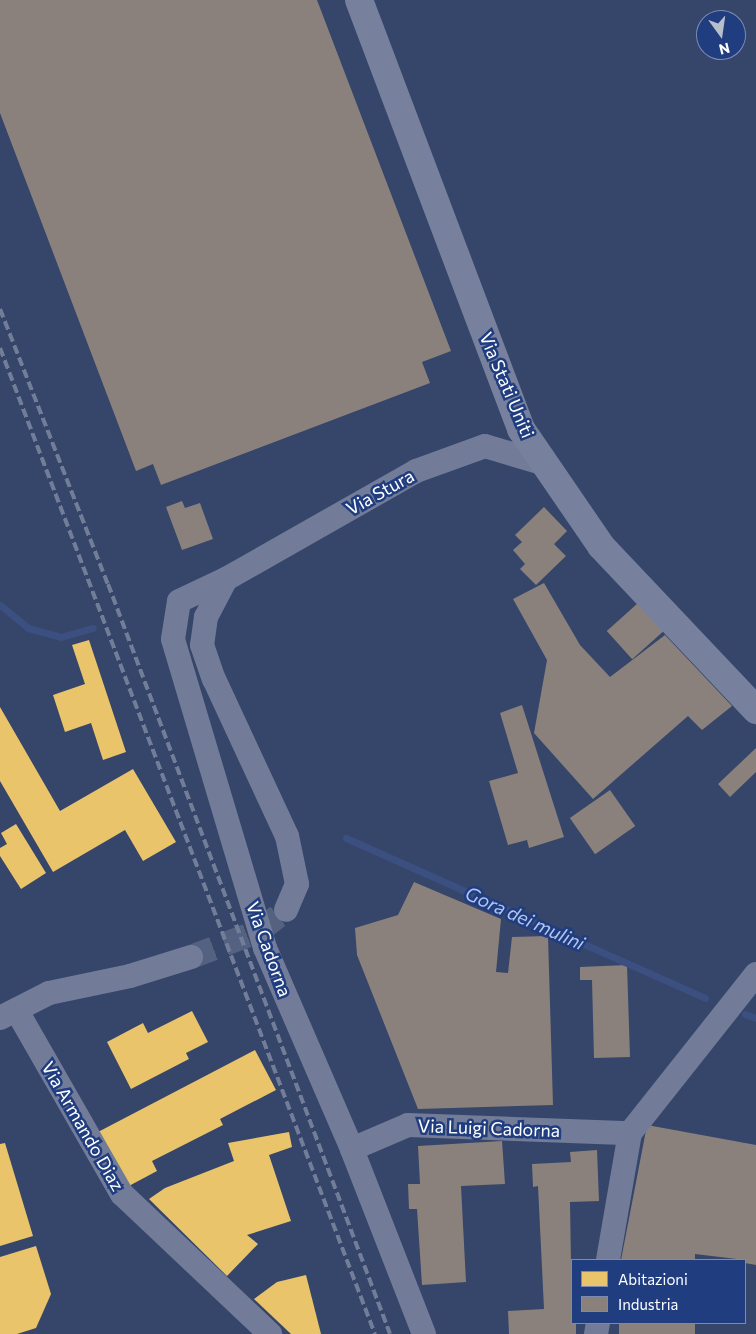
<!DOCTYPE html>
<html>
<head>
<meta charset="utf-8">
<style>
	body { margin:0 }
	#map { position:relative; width:756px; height:1334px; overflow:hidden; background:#36456a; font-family:Commissioner,sans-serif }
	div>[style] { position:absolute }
	.homes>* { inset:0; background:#e9c46a }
	.industry>* { inset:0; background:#8a817c; transform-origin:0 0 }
	.stream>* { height:7px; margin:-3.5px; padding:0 3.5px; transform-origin:3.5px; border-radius:3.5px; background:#3b5081 }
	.street-tunnel>* { height:24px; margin-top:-12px; transform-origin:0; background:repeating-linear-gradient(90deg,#546180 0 24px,transparent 0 36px) }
	.street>* { height:24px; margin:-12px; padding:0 12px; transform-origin:12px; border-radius:12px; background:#727c98 }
	.secondary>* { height:28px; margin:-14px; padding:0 14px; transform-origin:14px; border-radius:14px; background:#77819d }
	.rail>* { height:4px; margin-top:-2px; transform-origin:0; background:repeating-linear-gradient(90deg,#727d98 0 9px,transparent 0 13px) }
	span { translate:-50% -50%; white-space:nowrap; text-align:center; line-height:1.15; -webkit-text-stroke:5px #203d80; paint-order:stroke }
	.street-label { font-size:18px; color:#fff }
	.water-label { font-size:19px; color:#b1c5f0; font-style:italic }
	.legend { position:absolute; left:571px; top:1259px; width:175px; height:65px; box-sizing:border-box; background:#203d80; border:1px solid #798bb3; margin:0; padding:6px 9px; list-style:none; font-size:15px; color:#fff }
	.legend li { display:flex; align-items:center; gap:10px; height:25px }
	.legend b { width:25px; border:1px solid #798bb3 }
	.north { position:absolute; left:696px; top:10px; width:50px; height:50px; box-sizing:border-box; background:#203d80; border:1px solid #798bb3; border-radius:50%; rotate:166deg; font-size:14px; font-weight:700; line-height:20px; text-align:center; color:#fff }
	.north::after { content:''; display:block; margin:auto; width:18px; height:22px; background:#b9becb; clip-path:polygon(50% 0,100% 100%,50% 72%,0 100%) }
</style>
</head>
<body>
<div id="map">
	<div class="homes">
		<i style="clip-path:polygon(89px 640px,126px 752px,103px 760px,91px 723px,65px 732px,53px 695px,85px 684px,72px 645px)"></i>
		<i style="clip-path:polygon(0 707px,60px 811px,133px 769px,176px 842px,143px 861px,125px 830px,53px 872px,0 781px)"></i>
		<i style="clip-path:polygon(16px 824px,46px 873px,21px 889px,0 856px,0 848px,7px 844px,1px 833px)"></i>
		<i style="clip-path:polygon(192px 1011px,208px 1042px,186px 1053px,189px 1059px,131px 1089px,107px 1042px,143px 1023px,148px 1033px)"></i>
		<i style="clip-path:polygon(255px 1050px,276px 1090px,220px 1119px,223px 1125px,152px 1161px,157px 1171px,127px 1187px,98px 1132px)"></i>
		<i style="clip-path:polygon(289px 1132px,292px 1147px,269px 1155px,291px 1221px,247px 1235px,258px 1244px,227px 1276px,149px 1199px,165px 1188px,234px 1161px,228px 1143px)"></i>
		<i style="clip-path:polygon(5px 1143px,33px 1236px,0 1246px,0 1144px)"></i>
		<i style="clip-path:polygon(36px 1246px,51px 1294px,36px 1328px,17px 1334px,0 1334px,0 1257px)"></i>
		<i style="clip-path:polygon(306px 1275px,321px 1334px,291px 1334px,254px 1299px,277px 1282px)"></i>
	</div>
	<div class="industry">
		<i style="clip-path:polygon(0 0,317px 0,451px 351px,422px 362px,430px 383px,161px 485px,153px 464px,136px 471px,0 113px)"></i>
		<i style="clip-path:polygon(182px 501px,185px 508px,200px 503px,213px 539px,182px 550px,166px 507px)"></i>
		<i style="clip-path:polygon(544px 507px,567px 531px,554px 544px,566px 556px,536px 585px,520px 569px,525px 564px,513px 550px,522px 542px,515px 535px)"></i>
		<i style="clip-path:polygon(544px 583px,580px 645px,610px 677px,665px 635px,732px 706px,702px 730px,688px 716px,593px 799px,534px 733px,547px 660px,513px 599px)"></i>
		<i style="left:638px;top:603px;width:38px;height:42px;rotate:48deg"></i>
		<i style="clip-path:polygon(522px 705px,564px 837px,529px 848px,527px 840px,508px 845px,489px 781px,518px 773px,500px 713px)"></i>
		<i style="clip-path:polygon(756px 748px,756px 772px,730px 797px,718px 784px)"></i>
		<i style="left:610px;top:790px;width:44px;height:49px;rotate:55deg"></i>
		<i style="clip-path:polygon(414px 882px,501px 919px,496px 972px,508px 973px,512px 937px,548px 936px,553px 1105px,418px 1109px,357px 955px,355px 928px,398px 915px)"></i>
		<i style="clip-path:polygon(627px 965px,630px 1057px,594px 1058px,592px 980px,580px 980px,580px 967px)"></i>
		<i style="clip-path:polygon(647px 1125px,756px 1145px,756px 1265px,745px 1263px,745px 1260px,695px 1254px,695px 1260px,621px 1260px)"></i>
		<i style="clip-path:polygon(502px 1141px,505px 1184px,461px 1186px,466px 1282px,422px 1285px,417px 1209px,409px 1209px,408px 1184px,420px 1184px,418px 1146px)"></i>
		<i style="clip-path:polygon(597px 1150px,599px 1201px,570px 1202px,572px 1323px,576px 1323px,576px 1334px,509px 1334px,508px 1311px,544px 1309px,538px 1186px,533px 1187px,532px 1164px,571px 1162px,570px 1152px)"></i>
		<i style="left:619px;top:1323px;width:76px;height:11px"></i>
	</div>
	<div class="stream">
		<i style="left:0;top:605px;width:36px;rotate:39deg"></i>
		<i style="left:28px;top:628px;width:34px;rotate:15deg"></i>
		<i style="left:61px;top:637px;width:33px;rotate:-16deg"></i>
		<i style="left:346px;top:838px;width:393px;rotate:24deg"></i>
		<i style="left:745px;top:1014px;width:12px;rotate:20deg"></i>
	</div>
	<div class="street-tunnel">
		<i style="left:191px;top:957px;width:73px;rotate:-20.9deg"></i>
		<i style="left:259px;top:931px;width:34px;rotate:-38deg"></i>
	</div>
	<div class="street">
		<i style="left:226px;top:579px;width:43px;rotate:117.8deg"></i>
		<i style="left:206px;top:617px;width:28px;rotate:98deg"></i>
		<i style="left:202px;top:645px;width:36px;rotate:71deg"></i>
		<i style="left:214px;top:679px;width:173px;rotate:65.1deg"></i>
		<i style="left:287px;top:836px;width:49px;rotate:78.2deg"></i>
		<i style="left:297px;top:884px;width:28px;rotate:113deg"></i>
		<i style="left:17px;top:1011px;width:211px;rotate:60.2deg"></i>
		<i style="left:122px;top:1194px;width:204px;rotate:43.4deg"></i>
		<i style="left:0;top:1018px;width:55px;rotate:-27deg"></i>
		<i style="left:49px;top:993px;width:83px;rotate:-11.9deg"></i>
		<i style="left:130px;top:976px;width:64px;rotate:-17.3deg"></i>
		<i style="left:352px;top:1149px;width:61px;rotate:-23.2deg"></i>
		<i style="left:408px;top:1125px;width:222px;rotate:2.1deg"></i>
		<i style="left:608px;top:1260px;width:129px;rotate:-80.2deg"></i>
		<i style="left:630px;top:1133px;width:203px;rotate:-51.6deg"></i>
		<i style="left:424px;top:1334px;width:199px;rotate:-111.3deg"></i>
		<i style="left:352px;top:1149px;width:219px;rotate:-113.4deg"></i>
		<i style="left:265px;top:948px;width:322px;rotate:-106.6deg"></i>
		<i style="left:173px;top:639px;width:38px;rotate:-81deg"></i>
		<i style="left:179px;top:601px;width:52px;rotate:-25.1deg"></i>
		<i style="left:226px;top:579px;width:219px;rotate:-29.6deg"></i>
		<i style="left:416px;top:471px;width:73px;rotate:-19.9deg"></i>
		<i style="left:485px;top:446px;width:63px;rotate:16.7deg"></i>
		<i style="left:596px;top:1334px;width:11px;rotate:-80deg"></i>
	</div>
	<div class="secondary">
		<i style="left:359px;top:0;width:459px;rotate:69.3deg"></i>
		<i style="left:521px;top:429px;width:142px;rotate:55.6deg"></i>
		<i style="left:601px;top:546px;width:226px;rotate:46.6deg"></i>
	</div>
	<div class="rail">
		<i style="left:0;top:309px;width:295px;rotate:68.6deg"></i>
		<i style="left:108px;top:584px;width:801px;rotate:69.39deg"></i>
		<i style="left:0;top:348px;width:1055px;rotate:69.18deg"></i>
	</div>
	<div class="street-label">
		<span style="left:507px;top:385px;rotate:67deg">Via Stati Uniti</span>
		<span style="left:380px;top:492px;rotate:-29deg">Via Stura</span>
		<span style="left:269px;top:949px;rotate:70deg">Via Cadorna</span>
		<span style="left:83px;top:1126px;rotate:60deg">Via Armando Diaz</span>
		<span style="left:489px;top:1128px;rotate:2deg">Via Luigi Cadorna</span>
	</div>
	<div class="water-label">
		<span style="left:525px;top:918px;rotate:24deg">Gora dei mulini</span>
	</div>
	<ul class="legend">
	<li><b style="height:14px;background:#e9c46a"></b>Abitazioni</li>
	<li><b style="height:14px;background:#8a817c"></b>Industria</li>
	</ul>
	<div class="north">N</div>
</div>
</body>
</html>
